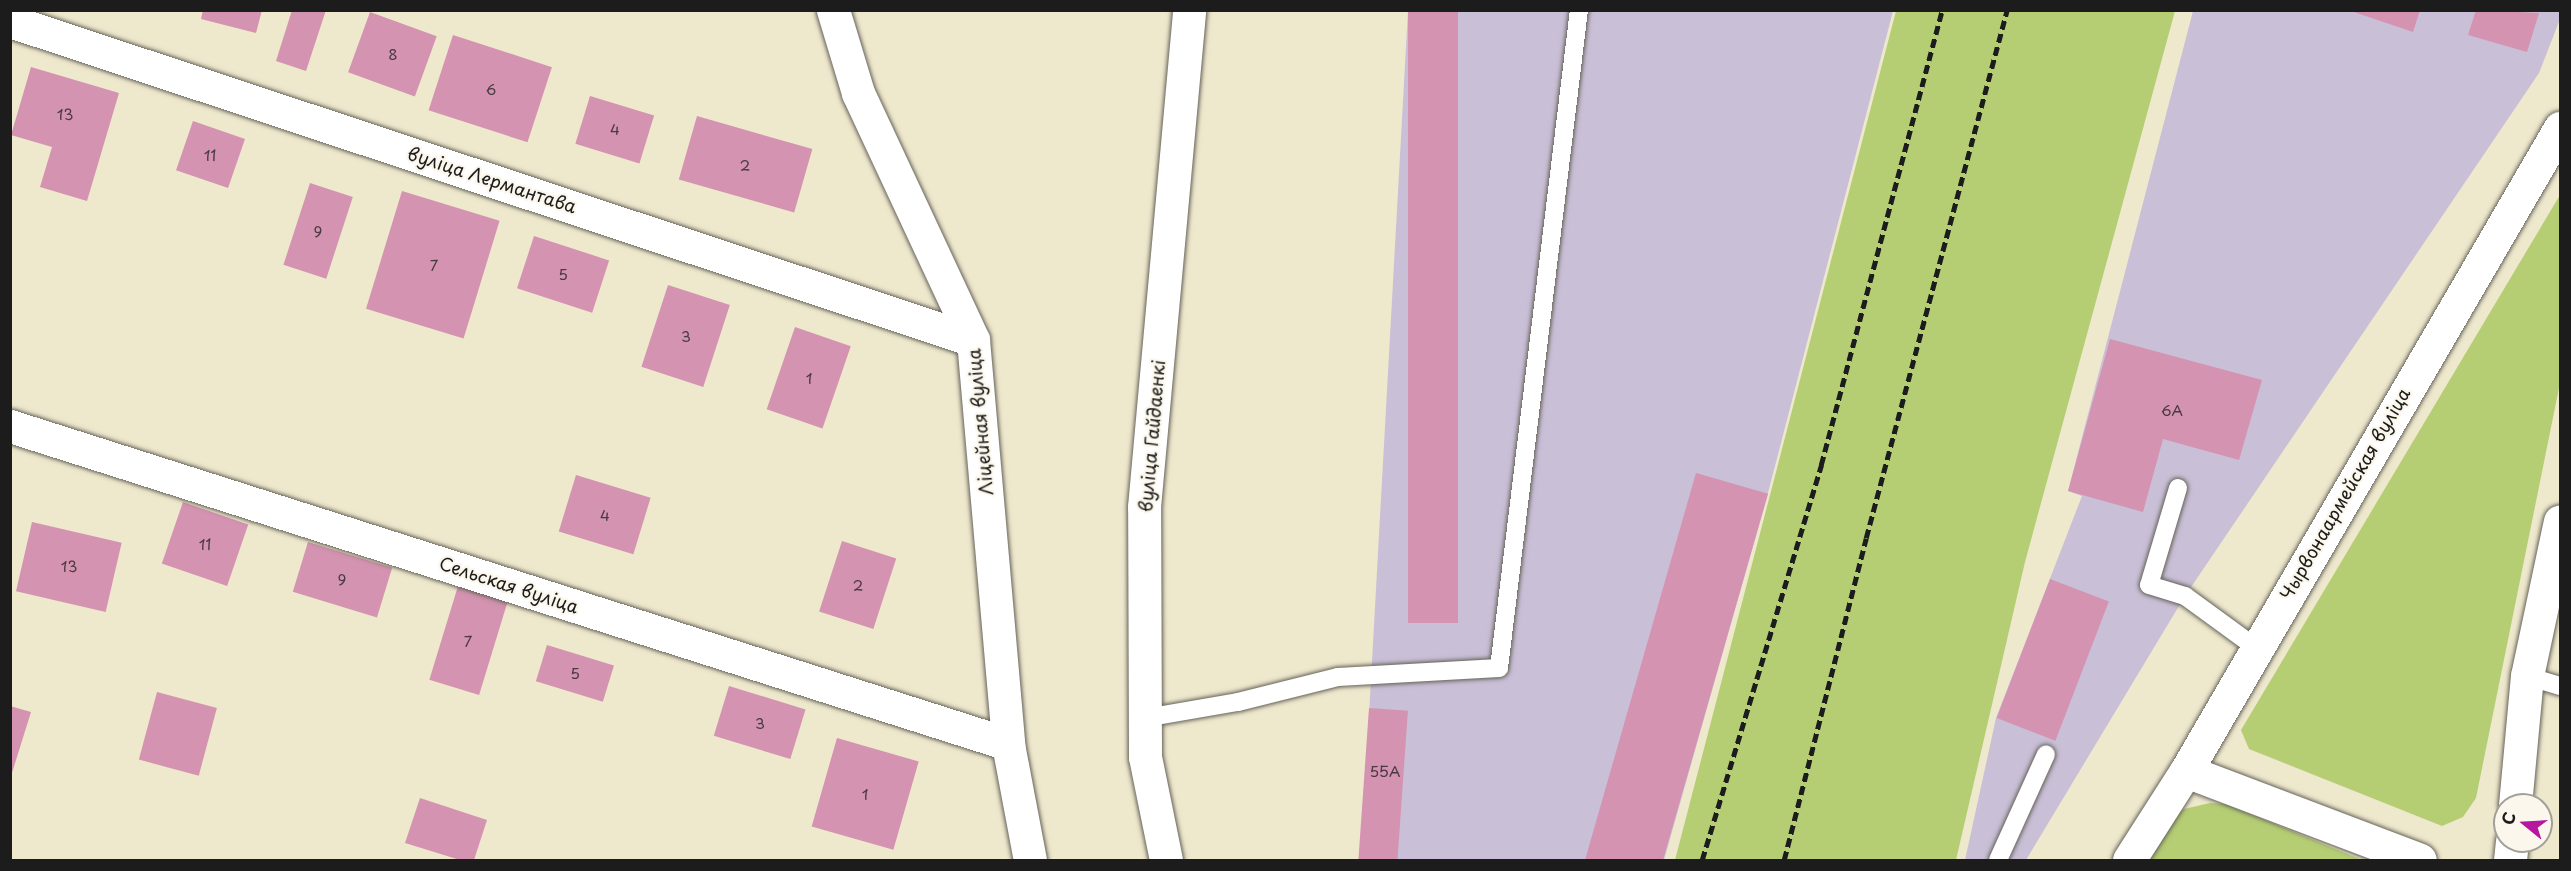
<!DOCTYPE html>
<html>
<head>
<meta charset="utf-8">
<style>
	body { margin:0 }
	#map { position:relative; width:2571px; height:871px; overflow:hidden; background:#eee8cd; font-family:"Playpen Sans",sans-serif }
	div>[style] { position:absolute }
	.industrial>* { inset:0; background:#c9bfd7 }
	.green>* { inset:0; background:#b5ce74 }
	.building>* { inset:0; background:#d493b0; transform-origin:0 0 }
	.roads { filter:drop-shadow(0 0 2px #66635a) drop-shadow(0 0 2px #66635a) }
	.lane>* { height:18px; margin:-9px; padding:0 9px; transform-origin:9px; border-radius:9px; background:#fff }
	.street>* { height:33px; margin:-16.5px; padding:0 16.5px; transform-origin:16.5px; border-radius:16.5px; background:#fff }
	.secondary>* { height:33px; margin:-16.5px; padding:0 16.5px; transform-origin:16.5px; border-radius:16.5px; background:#fff }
	.rail>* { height:4.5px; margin-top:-2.25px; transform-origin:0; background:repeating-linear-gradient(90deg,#1c1c1c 0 9px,transparent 0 13.5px) }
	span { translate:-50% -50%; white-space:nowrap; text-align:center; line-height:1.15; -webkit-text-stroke:4.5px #fbf7ec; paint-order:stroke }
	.number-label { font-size:15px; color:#4a3a41 }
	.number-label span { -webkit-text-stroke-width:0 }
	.street-label { font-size:18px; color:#1c1c1c }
	.frame { position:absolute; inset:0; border:12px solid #1c1c1c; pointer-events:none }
	.north { position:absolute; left:2493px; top:793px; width:60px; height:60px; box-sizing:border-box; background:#fbf7ec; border:2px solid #a29f99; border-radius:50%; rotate:288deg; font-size:16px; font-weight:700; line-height:24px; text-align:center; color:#1c1c1c }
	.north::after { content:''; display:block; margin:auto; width:21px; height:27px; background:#b5179e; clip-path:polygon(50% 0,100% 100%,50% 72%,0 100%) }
</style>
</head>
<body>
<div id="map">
	<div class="industrial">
		<i style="clip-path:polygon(1408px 11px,1893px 11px,1768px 493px,1664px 860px,1361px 860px)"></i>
		<i style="clip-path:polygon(2193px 11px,2560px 11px,2560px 19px,2539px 73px,2185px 596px,2026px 860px,1965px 860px,1996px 718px,2082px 496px,2068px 491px)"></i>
	</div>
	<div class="green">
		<i style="clip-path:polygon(1896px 11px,2175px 11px,2025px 562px,1956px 860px,1675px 860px)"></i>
		<i style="clip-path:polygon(2560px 195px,2560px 383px,2476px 798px,2463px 817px,2442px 826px,2249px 749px,2241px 730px)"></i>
		<i style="clip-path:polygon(2210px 803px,2226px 804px,2362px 860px,2136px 860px,2165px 822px,2184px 809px)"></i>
	</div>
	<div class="building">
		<i style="clip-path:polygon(203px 10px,262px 10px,256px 33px,201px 19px)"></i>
		<i style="clip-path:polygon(292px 10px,326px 10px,306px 71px,276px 61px)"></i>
		<i style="left:1408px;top:10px;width:50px;height:613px"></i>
		<i style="clip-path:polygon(2348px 10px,2420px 10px,2413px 32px)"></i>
		<i style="clip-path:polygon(2476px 10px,2539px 13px,2527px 52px,2468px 35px)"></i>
		<i style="left:370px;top:12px;width:71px;height:64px;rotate:20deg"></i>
		<i style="left:453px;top:35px;width:104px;height:79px;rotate:18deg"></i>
		<i style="clip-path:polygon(31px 67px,119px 93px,87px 201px,40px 187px,52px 147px,11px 135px)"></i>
		<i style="left:590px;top:96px;width:67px;height:50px;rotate:17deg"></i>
		<i style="left:697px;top:116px;width:120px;height:66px;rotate:16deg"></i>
		<i style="left:193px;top:121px;width:55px;height:52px;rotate:19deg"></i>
		<i style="left:310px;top:183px;width:45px;height:86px;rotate:18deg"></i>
		<i style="left:402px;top:191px;width:102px;height:123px;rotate:17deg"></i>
		<i style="left:534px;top:236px;width:79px;height:55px;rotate:18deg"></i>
		<i style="left:668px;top:285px;width:65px;height:86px;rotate:18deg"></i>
		<i style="left:795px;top:327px;width:59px;height:87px;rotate:19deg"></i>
		<i style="clip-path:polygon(2110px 339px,2262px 380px,2239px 460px,2163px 439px,2143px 512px,2068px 491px)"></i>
		<i style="left:1696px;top:473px;width:75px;height:402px;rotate:16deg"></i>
		<i style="left:576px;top:475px;width:78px;height:59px;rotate:17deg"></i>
		<i style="left:183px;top:502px;width:69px;height:65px;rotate:19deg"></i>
		<i style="left:32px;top:522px;width:92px;height:71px;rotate:13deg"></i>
		<i style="left:842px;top:541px;width:57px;height:74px;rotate:18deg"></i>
		<i style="left:308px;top:542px;width:88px;height:52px;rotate:17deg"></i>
		<i style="left:2050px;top:579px;width:63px;height:149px;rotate:21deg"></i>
		<i style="left:458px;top:586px;width:52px;height:98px;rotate:17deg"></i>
		<i style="left:547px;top:645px;width:70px;height:38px;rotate:17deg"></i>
		<i style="left:729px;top:686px;width:80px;height:52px;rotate:17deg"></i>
		<i style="left:157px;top:692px;width:62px;height:70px;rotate:15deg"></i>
		<i style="clip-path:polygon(10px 706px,31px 712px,11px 776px,10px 776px)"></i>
		<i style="left:1369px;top:708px;width:39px;height:152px;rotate:4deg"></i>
		<i style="left:837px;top:738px;width:85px;height:92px;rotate:16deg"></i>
		<i style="clip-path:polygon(420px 798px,487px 820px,474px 860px,460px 860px,405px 843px)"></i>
	</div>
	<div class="roads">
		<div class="lane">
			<i style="left:2178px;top:488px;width:101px;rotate:106.6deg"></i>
			<i style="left:2149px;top:585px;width:38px;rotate:17deg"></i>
			<i style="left:2185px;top:596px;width:87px;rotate:36.1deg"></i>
			<i style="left:2527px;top:676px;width:34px;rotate:17deg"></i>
			<i style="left:1145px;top:718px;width:94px;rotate:-9.8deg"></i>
			<i style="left:1238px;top:702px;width:103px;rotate:-14deg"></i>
			<i style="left:1338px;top:677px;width:161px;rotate:-3.2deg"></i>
			<i style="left:1499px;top:668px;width:663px;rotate:-83.07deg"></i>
			<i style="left:1998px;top:860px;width:116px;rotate:-65.6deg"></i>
		</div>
		<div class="street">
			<i style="left:833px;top:10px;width:87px;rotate:73.2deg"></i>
			<i style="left:858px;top:93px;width:272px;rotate:65deg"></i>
			<i style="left:973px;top:340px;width:406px;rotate:85deg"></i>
			<i style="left:1008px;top:744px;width:118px;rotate:79.3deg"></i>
			<i style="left:10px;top:21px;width:1014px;rotate:18.33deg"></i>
			<i style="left:10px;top:426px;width:1047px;rotate:17.67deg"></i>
		</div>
		<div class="secondary">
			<i style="left:2186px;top:771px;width:250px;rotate:20.8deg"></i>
			<i style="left:2515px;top:805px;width:130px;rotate:-84.7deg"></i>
			<i style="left:2527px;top:676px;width:158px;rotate:-78deg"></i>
			<i style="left:1166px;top:860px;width:105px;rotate:-101.5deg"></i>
			<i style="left:1145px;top:757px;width:250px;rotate:-90.2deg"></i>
			<i style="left:1144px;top:507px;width:499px;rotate:-84.8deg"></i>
			<i style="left:2129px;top:860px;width:106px;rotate:-57.4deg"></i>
			<i style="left:2186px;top:771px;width:744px;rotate:-59.82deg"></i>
			<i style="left:2510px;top:860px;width:19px;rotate:-84deg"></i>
		</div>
	</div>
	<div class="rail">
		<i style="left:1702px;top:860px;width:413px;rotate:-73.2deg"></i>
		<i style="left:1821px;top:465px;width:471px;rotate:-75.1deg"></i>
		<i style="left:1784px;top:860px;width:332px;rotate:-75.7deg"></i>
		<i style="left:1866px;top:538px;width:547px;rotate:-75.05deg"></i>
	</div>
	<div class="number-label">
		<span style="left:393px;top:54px">8</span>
		<span style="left:491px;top:89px">6</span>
		<span style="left:65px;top:114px">13</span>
		<span style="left:615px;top:129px">4</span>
		<span style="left:210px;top:155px">11</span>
		<span style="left:745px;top:165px">2</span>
		<span style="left:318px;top:231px">9</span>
		<span style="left:434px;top:265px">7</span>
		<span style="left:563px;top:274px">5</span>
		<span style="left:686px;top:336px">3</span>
		<span style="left:809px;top:378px">1</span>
		<span style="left:2172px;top:410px">6А</span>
		<span style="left:605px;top:515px">4</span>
		<span style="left:205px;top:544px">11</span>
		<span style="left:69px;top:566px">13</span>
		<span style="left:342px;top:579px">9</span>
		<span style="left:858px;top:585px">2</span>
		<span style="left:468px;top:641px">7</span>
		<span style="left:575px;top:673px">5</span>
		<span style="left:760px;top:723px">3</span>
		<span style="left:1385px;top:771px">55А</span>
		<span style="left:865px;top:794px">1</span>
	</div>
	<div class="street-label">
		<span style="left:492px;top:180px;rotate:18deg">вуліца Лермантава</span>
		<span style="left:980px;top:422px;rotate:-95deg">Ліцейная вуліца</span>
		<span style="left:1152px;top:436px;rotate:-85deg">вуліца Гайдаенкі</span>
		<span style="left:2345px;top:494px;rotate:-60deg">Чырвонаармейская вуліца</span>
		<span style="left:509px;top:585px;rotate:18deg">Сельская вуліца</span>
	</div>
	<div class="frame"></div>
	<div class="north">С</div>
</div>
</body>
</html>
